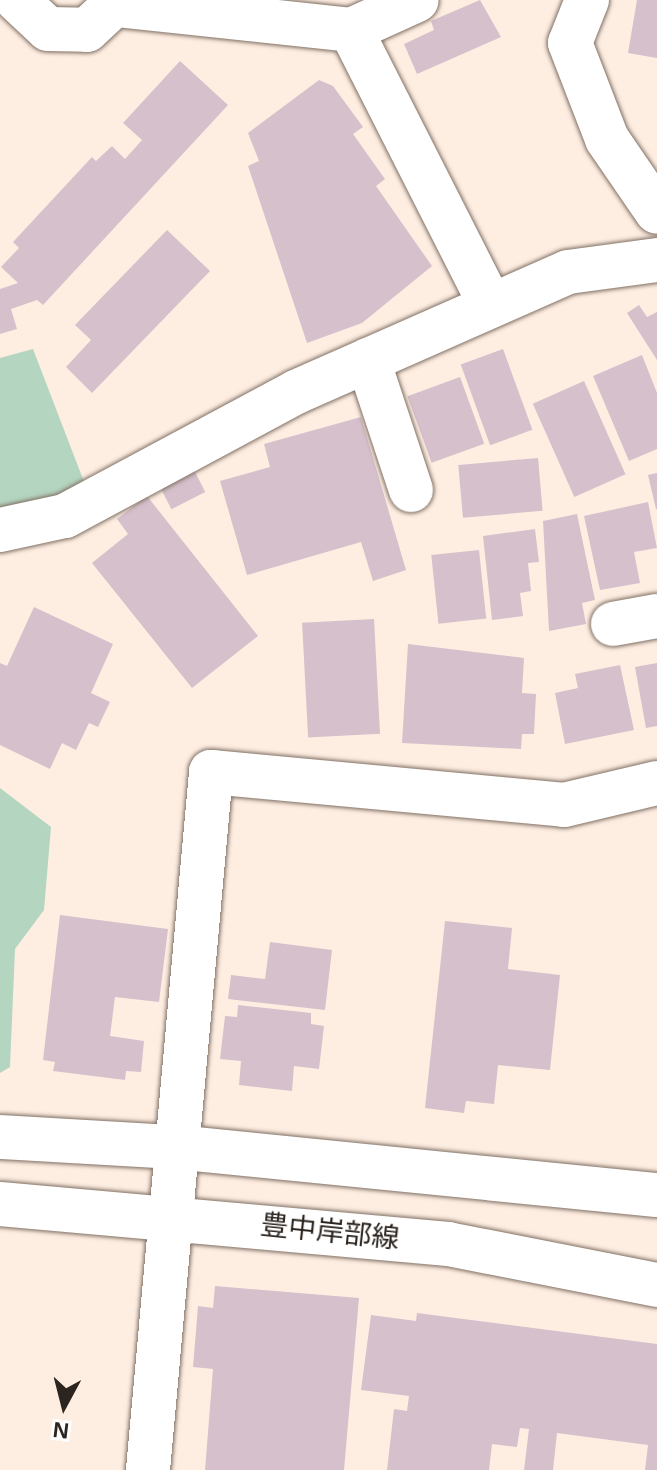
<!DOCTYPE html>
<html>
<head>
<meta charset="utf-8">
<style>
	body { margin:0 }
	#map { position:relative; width:657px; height:1470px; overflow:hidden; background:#feeee2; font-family:Helvetica,"Noto Sans JP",sans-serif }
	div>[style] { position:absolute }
	.green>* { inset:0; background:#b4d5c0 }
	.building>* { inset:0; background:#d5c0cc; transform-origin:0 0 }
	.roads { filter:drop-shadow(0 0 2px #817064) drop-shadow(0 0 2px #817064) }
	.street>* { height:44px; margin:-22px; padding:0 22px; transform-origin:22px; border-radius:22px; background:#fff }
	.secondary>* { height:44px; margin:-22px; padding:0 22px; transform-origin:22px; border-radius:22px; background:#fff }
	span { translate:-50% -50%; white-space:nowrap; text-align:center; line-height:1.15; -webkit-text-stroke:8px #fff; paint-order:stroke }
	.street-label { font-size:28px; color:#2b241f }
	.north { position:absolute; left:24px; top:1366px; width:80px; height:80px; -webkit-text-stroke:6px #fff; paint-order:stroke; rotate:187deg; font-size:22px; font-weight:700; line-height:32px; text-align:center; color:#2b241f }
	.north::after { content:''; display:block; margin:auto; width:28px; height:36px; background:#2b241f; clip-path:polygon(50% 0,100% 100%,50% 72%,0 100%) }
</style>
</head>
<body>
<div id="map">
	<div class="green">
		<i style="clip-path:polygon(33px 349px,86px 487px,0 519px,0 358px)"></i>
		<i style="clip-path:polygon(0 788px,51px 827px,44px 910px,15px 949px,10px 1067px,0 1073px)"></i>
	</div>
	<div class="building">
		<i style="clip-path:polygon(480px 0,501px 37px,417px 74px,404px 44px,434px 30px,431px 21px)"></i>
		<i style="clip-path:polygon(637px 0,657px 0,657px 58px,628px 53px)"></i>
		<i style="clip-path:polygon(180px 61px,228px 105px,43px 305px,37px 300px,11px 309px,17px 329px,0 334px,0 289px,18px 283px,1px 267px,19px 248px,13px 242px,92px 157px,96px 161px,112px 146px,125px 159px,142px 140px,123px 123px)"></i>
		<i style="clip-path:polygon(319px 80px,333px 86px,363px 127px,353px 134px,385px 179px,376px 186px,432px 266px,362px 323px,307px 343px,248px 166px,259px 161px,248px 133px)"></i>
		<i style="clip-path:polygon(167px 230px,210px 271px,92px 393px,66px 367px,91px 340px,75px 325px)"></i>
		<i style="clip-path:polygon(639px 305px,647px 317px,657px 312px,657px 360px,627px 313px)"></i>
		<i style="left:503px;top:349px;width:86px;height:45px;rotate:70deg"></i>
		<i style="clip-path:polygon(642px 355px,657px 393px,657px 449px,629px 461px,593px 376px)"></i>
		<i style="left:460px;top:377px;width:71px;height:56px;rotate:70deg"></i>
		<i style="left:584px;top:381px;width:102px;height:56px;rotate:66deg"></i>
		<i style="clip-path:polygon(361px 417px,406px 570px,373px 581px,361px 542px,247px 575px,220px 481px,270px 467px,264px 444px)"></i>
		<i style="left:538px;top:458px;width:53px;height:80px;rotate:85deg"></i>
		<i style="left:193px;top:468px;width:27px;height:38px;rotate:63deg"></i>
		<i style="clip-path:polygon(657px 473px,657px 509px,656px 509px,648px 475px)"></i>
		<i style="clip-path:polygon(147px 496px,258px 636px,192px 688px,92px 563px,128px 534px,117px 519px)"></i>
		<i style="clip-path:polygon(648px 502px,657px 548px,634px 552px,640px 583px,600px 590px,584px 516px)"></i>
		<i style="clip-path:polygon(577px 514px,595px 600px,582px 603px,586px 624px,549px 631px,543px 521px)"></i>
		<i style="clip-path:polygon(535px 529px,539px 562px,528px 563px,531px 591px,520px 593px,523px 616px,492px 620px,483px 536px)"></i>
		<i style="left:479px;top:550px;width:69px;height:48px;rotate:84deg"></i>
		<i style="clip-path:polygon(34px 607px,113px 644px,91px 693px,110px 702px,98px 727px,89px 723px,76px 750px,62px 743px,50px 769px,0 745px,0 663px,7px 666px)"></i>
		<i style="left:374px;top:619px;width:115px;height:72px;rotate:87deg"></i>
		<i style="clip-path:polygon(408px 644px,524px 658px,522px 693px,536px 694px,534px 734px,522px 734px,521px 749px,402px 743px)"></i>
		<i style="clip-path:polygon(657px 663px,657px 726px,646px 728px,635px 667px)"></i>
		<i style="clip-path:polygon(620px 665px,634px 730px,565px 744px,555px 693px,578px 688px,575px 674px)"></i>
		<i style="clip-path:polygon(60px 915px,168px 929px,159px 1002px,115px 997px,110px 1036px,144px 1041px,141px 1072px,126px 1071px,125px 1080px,53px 1071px,55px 1062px,43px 1060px)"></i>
		<i style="clip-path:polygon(445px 921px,512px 928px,508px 969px,560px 975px,550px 1070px,498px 1065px,494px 1104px,466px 1101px,464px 1113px,425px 1108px)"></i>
		<i style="clip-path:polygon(270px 942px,332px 950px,325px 1010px,228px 999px,231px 975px,265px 979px)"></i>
		<i style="clip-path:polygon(238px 1005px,311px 1013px,311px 1024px,324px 1026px,319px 1069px,294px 1066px,292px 1091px,239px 1085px,241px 1061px,220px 1059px,225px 1016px,237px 1017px)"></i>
		<i style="clip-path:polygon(215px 1286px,359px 1298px,344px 1470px,205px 1470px,213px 1369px,193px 1367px,198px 1306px,213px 1308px)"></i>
		<i style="clip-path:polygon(417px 1313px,657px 1344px,657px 1470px,645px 1470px,648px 1445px,557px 1433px,553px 1470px,524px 1470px,529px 1429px,520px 1428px,517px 1447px,492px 1444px,489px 1470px,387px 1470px,394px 1409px,407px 1411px,409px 1396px,361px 1390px,371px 1315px,416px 1321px)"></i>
	</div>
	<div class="roads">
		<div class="street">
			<i style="left:17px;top:0;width:42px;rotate:43.1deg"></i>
			<i style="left:48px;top:29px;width:39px;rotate:1deg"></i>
			<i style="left:87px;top:30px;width:44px;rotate:-43.2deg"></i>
			<i style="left:587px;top:0;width:46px;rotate:111.6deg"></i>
			<i style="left:570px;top:43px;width:103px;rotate:68.9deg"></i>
			<i style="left:607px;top:139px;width:88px;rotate:55.6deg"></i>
			<i style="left:118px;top:5px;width:234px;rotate:6.1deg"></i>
			<i style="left:351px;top:30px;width:72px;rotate:-24.4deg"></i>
			<i style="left:351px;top:30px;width:309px;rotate:63.1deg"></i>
			<i style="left:368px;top:360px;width:137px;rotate:71.7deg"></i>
			<i style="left:0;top:530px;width:66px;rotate:-12.2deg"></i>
			<i style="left:65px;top:516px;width:262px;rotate:-28.2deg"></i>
			<i style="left:296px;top:392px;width:297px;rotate:-23.8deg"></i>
			<i style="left:568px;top:272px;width:90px;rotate:-7.7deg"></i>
			<i style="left:613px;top:624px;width:45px;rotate:-10.3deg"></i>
			<i style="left:148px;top:1470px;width:701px;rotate:-84.84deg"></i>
			<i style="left:211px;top:772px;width:355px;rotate:5.3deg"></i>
			<i style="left:564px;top:805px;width:96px;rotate:-13.3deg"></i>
		</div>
		<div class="secondary">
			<i style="left:0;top:1137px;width:175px;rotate:3.3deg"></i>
			<i style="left:175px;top:1147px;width:484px;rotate:5.7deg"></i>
			<i style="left:0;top:1204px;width:450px;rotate:5.1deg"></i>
			<i style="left:448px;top:1244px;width:213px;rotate:11.1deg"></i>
		</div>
	</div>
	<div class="street-label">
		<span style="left:330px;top:1232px;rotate:6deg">豊中岸部線</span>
	</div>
	<div class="north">N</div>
</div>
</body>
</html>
